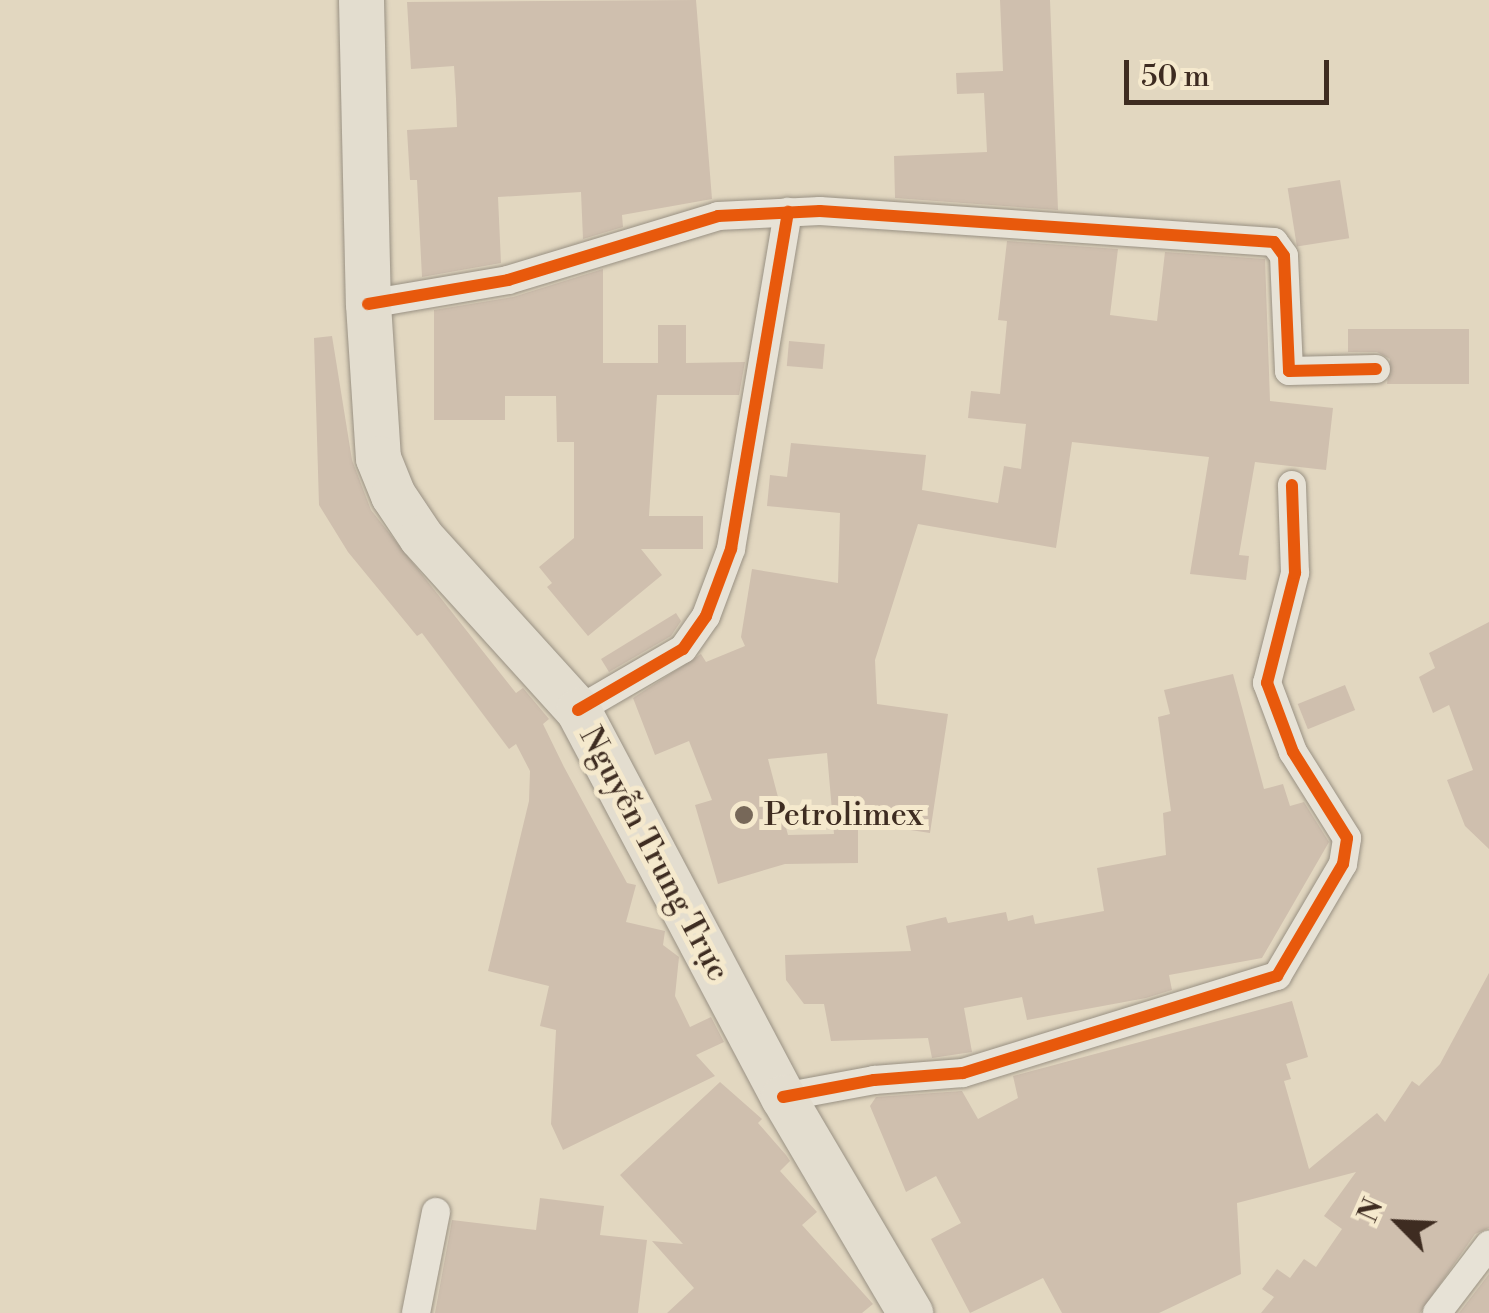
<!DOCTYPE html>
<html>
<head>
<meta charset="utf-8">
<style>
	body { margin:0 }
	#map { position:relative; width:1489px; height:1313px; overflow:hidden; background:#e2d7c0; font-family:"Libre Bodoni",serif }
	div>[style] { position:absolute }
	.building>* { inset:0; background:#cfbfae; transform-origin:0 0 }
	.roads { filter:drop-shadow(0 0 2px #999183) drop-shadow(0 0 2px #999183) }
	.minor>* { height:28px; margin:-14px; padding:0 14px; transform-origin:14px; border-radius:14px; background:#e7e2d6 }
	.primary>* { height:45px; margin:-22.5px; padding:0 22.5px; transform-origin:22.5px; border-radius:22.5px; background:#e3ddcf }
	.cycleway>* { height:12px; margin:-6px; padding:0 6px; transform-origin:6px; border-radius:6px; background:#e8590c }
	.dots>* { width:28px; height:28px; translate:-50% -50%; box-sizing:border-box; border:5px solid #f5e9cd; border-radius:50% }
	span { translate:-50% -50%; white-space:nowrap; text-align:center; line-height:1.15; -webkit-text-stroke:10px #f5e9cd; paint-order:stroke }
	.poi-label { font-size:32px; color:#3e2c21 }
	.left { translate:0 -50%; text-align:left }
	.street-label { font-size:32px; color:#3e2c21 }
	.north { position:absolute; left:1349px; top:1173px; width:100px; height:100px; -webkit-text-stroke:8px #f5e9cd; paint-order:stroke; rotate:294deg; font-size:28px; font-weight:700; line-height:40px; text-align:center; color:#3e2c21 }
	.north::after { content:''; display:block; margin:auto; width:35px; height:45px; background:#3e2c21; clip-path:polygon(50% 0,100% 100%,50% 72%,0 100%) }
	.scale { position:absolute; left:1124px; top:60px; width:205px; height:45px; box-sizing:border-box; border:5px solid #3e2c21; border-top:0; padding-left:12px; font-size:30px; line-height:35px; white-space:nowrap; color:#3e2c21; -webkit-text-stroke:8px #f5e9cd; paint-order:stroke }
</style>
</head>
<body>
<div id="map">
	<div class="building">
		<i style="clip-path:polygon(696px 0,712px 199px,622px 215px,623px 227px,583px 239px,581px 192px,498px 197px,501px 263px,422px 277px,417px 180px,410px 180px,407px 130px,457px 127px,456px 99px,454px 66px,411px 69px,407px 2px)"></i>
		<i style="clip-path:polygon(1000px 0,1050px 0,1058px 210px,895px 198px,894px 156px,987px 152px,984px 93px,957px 94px,956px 73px,1003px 71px)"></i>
		<i style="left:1340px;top:180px;width:59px;height:53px;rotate:81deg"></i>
		<i style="clip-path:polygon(evenodd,1007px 241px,1118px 249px,1110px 315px,1157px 321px,1165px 252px,1265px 259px,1270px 401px,1333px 408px,1326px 470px,1255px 462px,1239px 555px,1249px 556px,1246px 580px,1190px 574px,1209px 457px,1072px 442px,1056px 548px,918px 524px,875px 660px,877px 704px,948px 714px,930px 833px,904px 829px,907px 810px,858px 812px,858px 863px,785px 864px,718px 884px,695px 805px,712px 800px,689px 741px,655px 755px,633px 698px,701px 654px,706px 662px,745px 646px,741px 637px,752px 569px,838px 583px,840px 513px,767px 506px,770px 475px,787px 477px,791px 443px,926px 455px,922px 490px,998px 503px,1004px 466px,1021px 469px,1026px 424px,968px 418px,971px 391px,1000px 394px,1007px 321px,998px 320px,1007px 241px,827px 753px,834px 834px,788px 835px,768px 759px,827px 753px)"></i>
		<i style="clip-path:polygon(603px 269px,603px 363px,658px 363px,658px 325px,686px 325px,686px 363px,745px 362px,739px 395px,657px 395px,649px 516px,703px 516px,703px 549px,641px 549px,662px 575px,588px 636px,547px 587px,552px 583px,539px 567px,574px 538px,574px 442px,557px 442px,556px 396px,505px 396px,505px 420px,434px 420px,434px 310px,513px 297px)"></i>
		<i style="clip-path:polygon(1348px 329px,1469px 329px,1469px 384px,1387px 384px,1390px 359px,1377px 352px,1348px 352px)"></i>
		<i style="clip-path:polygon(332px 336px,352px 460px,371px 510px,516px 693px,523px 688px,549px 719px,543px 724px,564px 767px,627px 883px,636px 885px,626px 922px,665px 931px,663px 945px,679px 957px,675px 996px,690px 1027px,711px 1017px,724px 1042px,696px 1055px,715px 1076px,563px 1150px,551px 1124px,556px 1030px,540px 1026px,549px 986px,488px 971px,529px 801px,530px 771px,516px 744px,509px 749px,422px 633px,417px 636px,348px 552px,319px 505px,314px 338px)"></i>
		<i style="left:789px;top:341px;width:36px;height:25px;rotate:5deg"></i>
		<i style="clip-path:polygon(676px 613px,681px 621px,671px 636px,609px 672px,601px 659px)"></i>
		<i style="clip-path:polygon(1489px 622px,1489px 849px,1465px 826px,1447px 780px,1473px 770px,1449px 705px,1433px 713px,1419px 677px,1435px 668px,1429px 653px)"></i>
		<i style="clip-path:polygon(1233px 674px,1264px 789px,1283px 784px,1290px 806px,1304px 802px,1329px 842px,1262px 958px,1169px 975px,1172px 990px,1146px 998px,1027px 1020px,1022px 997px,964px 1008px,972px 1052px,932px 1058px,928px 1038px,831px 1041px,824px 1004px,804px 1004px,786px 980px,785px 955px,911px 951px,906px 926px,946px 917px,948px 923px,1006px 912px,1008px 921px,1033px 915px,1035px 924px,1104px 911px,1097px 868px,1166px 855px,1163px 813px,1171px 811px,1158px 717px,1170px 714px,1164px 690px)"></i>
		<i style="left:1345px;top:685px;width:27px;height:51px;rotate:68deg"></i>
		<i style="clip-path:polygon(1489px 973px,1489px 1228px,1475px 1234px,1420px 1313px,1261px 1313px,1274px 1297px,1262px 1289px,1277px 1269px,1290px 1278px,1304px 1259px,1316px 1267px,1342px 1229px,1324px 1216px,1356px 1172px,1237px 1203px,1241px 1274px,1159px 1313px,1062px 1313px,1043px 1278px,970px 1313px,931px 1239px,961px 1223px,936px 1176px,906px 1192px,870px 1106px,876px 1097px,962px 1091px,978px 1119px,1018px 1098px,1013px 1076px,1292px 1001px,1308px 1057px,1286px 1064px,1291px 1079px,1284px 1081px,1309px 1169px,1377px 1113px,1385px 1122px,1412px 1081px,1419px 1086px,1440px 1064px)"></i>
		<i style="clip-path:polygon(720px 1082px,762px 1119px,758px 1123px,786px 1155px,790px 1161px,780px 1171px,817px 1212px,802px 1225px,873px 1304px,862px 1313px,667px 1313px,694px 1288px,652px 1241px,683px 1244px,620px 1175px)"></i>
		<i style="clip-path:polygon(540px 1198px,604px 1206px,600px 1235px,647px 1240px,638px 1313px,435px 1313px,452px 1220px,536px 1230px)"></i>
		<i style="clip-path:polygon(1489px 1274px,1489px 1313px,1459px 1313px)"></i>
	</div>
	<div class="roads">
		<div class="minor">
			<i style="left:368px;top:304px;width:142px;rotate:-9.7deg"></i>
			<i style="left:508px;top:280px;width:220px;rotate:-16.9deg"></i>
			<i style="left:718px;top:216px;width:102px;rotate:-2.8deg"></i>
			<i style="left:820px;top:211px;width:455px;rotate:3.9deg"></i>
			<i style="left:1274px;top:242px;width:17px;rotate:54deg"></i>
			<i style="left:1284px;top:256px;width:115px;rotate:87.5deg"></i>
			<i style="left:1289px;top:371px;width:87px;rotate:-1.3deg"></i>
			<i style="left:578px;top:710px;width:121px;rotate:-30.2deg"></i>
			<i style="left:683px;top:649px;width:40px;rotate:-55.1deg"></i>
			<i style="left:706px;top:616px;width:72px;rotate:-69.5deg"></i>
			<i style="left:731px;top:549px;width:342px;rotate:-80.4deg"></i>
			<i style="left:783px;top:1097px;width:93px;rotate:-10.6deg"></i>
			<i style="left:874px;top:1080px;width:89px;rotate:-4.5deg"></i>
			<i style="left:963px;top:1073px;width:329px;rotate:-17.2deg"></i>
			<i style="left:1277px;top:976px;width:130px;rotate:-59.5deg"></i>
			<i style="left:1343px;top:864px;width:26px;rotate:-81deg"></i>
			<i style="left:1347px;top:838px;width:102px;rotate:-122.1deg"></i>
			<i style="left:1293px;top:752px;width:74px;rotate:-110.6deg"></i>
			<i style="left:1267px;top:683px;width:114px;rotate:-75.7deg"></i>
			<i style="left:1295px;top:573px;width:88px;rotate:-92deg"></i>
			<i style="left:416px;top:1313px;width:103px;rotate:-78.8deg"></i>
			<i style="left:1437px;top:1313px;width:86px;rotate:-52.6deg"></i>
		</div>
		<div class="primary">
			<i style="left:361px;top:0;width:304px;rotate:88.7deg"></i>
			<i style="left:368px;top:304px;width:154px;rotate:86.3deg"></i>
			<i style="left:378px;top:458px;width:40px;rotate:68deg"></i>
			<i style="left:393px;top:495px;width:50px;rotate:56.3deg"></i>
			<i style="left:421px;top:537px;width:234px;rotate:47.8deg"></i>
			<i style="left:578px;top:710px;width:438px;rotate:62.1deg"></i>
			<i style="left:783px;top:1097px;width:251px;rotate:59.5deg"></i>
		</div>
	</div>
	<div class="cycleway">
		<i style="left:368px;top:304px;width:142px;rotate:-9.7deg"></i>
		<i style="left:508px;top:280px;width:220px;rotate:-16.9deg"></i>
		<i style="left:718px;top:216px;width:102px;rotate:-2.8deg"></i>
		<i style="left:820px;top:211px;width:455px;rotate:3.9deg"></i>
		<i style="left:1274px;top:242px;width:17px;rotate:54deg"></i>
		<i style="left:1284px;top:256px;width:115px;rotate:87.5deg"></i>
		<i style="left:1289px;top:371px;width:87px;rotate:-1.3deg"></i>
		<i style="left:578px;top:710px;width:121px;rotate:-30.2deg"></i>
		<i style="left:683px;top:649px;width:40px;rotate:-55.1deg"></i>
		<i style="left:706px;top:616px;width:72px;rotate:-69.5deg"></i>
		<i style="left:731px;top:549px;width:342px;rotate:-80.4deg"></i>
		<i style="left:783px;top:1097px;width:93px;rotate:-10.6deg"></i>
		<i style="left:874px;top:1080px;width:89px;rotate:-4.5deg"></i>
		<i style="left:963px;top:1073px;width:329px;rotate:-17.2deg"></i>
		<i style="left:1277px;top:976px;width:130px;rotate:-59.5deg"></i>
		<i style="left:1343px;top:864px;width:26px;rotate:-81deg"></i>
		<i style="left:1347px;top:838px;width:102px;rotate:-122.1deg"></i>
		<i style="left:1293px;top:752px;width:74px;rotate:-110.6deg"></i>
		<i style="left:1267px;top:683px;width:114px;rotate:-75.7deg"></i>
		<i style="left:1295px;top:573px;width:88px;rotate:-92deg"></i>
	</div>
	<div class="dots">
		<i style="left:744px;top:815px;background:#776859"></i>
	</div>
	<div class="poi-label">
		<span class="left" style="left:764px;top:815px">Petrolimex</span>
	</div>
	<div class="street-label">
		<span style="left:654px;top:854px;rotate:62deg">Nguyễn Trung Trực</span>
	</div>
	<div class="north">N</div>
	<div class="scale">50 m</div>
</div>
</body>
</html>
